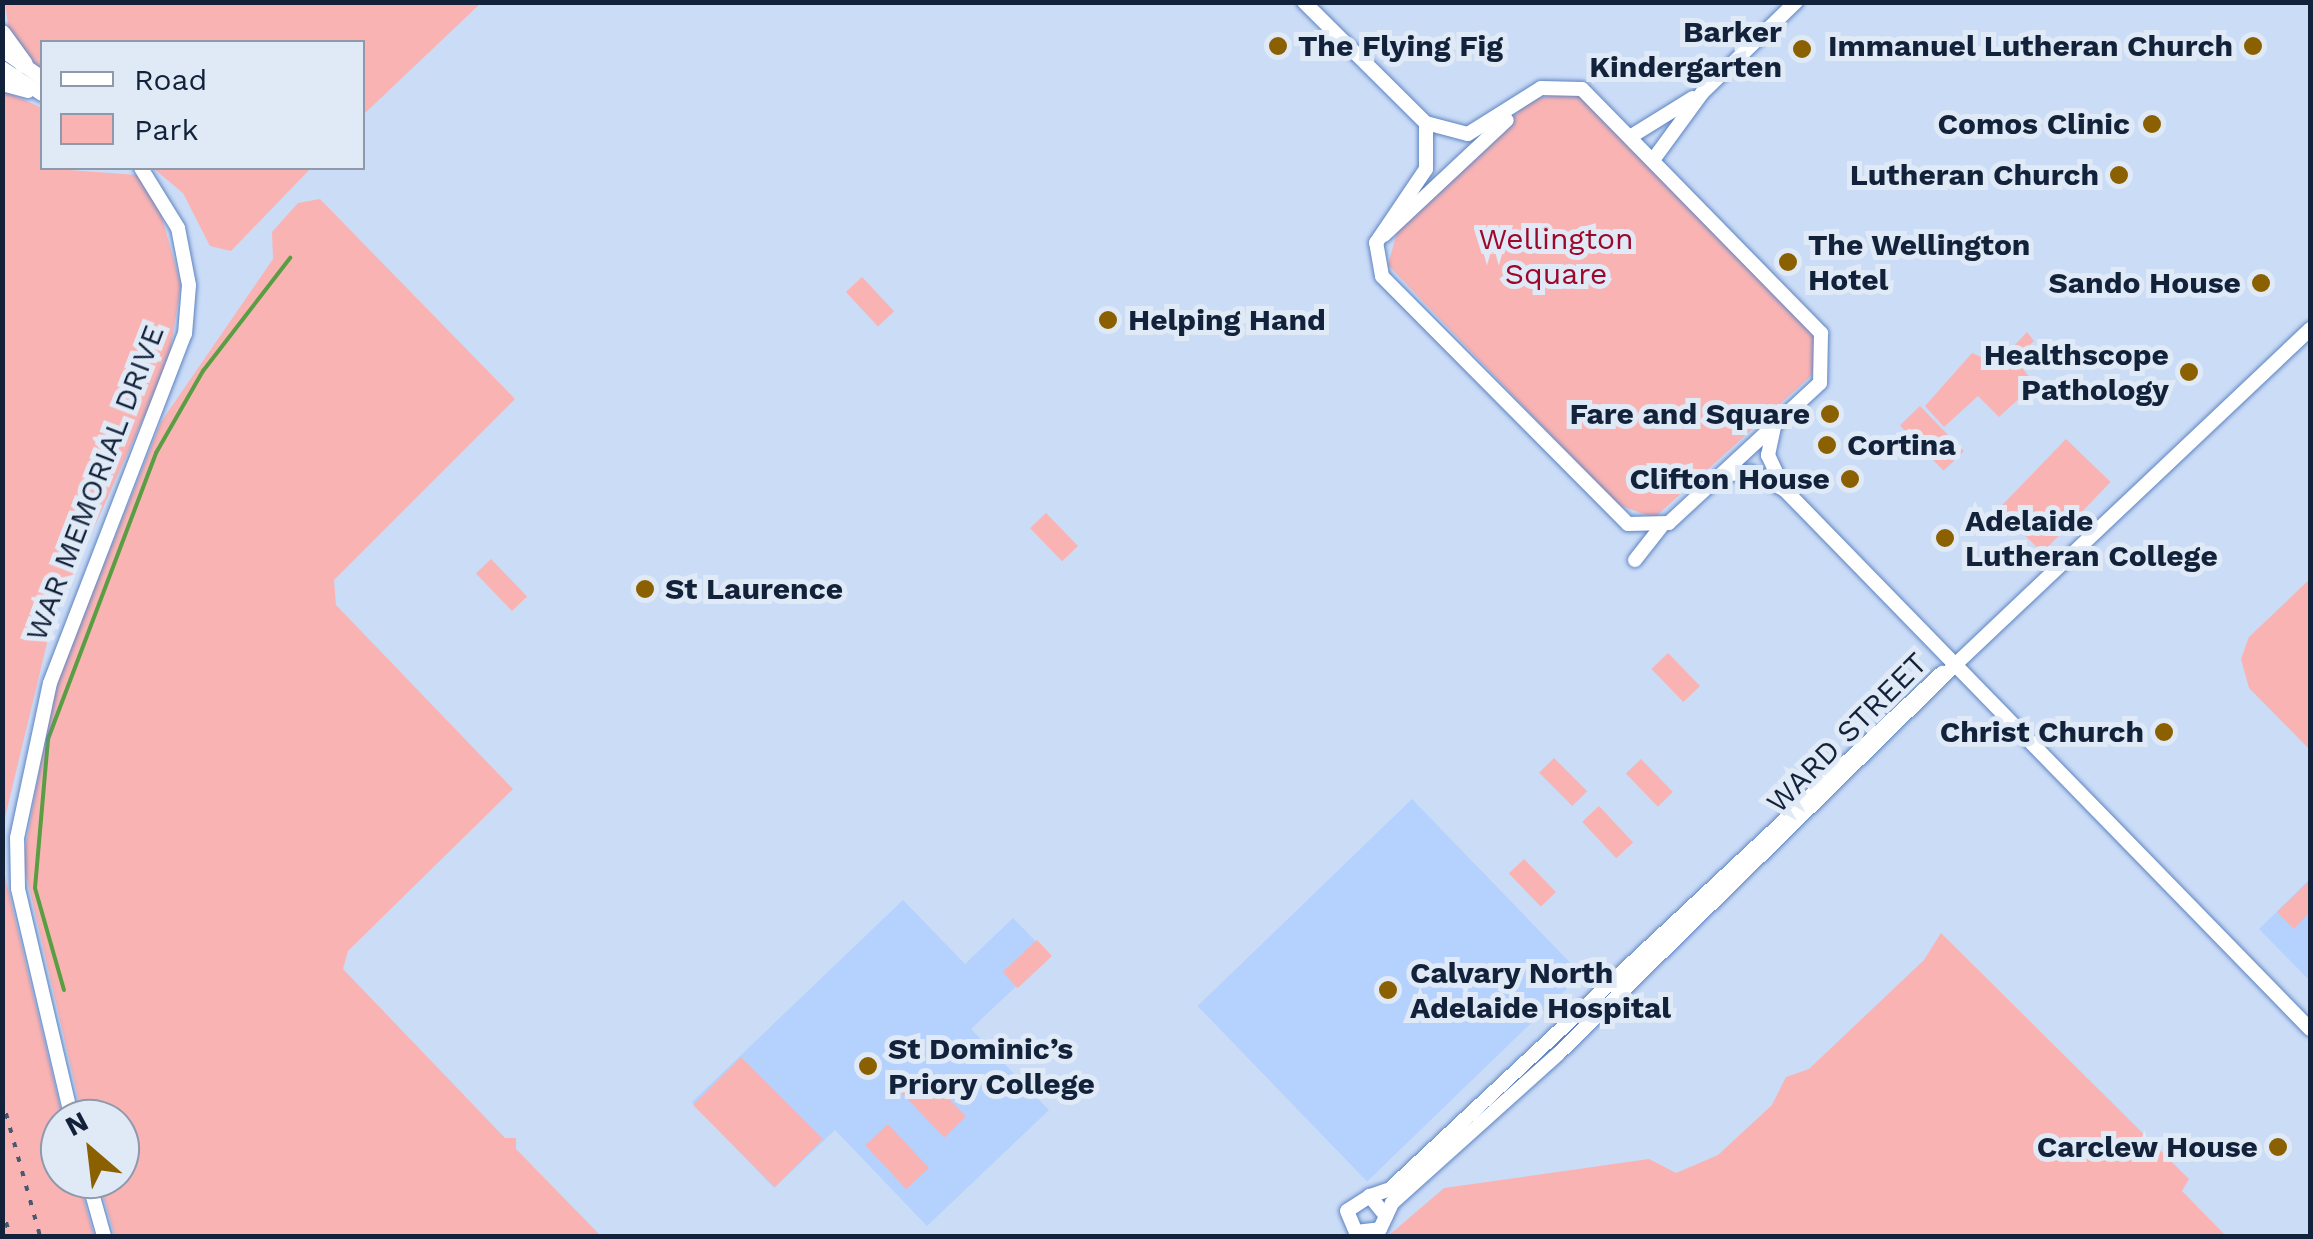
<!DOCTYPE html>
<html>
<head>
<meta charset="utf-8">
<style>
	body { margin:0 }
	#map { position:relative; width:2313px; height:1239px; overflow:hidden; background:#cbdcf7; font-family:"Work Sans",sans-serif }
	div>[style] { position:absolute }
	.built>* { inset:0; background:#b5d1fd; transform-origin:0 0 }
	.green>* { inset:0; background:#fab3b3; transform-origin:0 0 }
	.stream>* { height:4px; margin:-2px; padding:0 2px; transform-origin:2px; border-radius:2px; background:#5a9e44 }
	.roads { filter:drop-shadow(0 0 2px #5d84c2) drop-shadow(0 0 2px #5d84c2) }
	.secondary>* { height:14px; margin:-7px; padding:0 7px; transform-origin:7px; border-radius:7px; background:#fff }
	.highway>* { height:18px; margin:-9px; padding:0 9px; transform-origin:9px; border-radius:9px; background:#fff }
	.rail>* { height:4px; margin-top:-2px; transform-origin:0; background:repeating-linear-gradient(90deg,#475871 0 5px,transparent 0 15px) }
	.dots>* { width:28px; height:28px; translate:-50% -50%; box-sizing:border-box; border:5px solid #e0e9f6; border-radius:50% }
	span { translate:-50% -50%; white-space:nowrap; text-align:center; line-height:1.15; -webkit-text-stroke:10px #e0e9f6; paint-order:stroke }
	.poi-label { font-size:30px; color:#12223a; font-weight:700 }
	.right { translate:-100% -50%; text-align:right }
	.left { translate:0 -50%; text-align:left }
	.park-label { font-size:30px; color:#9c072a }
	.street-label { font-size:30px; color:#12223a }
	.frame { position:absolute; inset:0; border:5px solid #12223a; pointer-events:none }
	.legend { position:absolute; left:40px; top:40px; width:325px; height:130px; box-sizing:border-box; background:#e0e9f6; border:2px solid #8e99ab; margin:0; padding:12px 18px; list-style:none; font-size:30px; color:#12223a }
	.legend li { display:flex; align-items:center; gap:20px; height:50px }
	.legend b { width:50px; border:2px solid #8e99ab }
	.north { position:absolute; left:40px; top:1099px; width:100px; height:100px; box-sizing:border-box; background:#e0e9f6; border:2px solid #8e99ab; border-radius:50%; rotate:332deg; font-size:28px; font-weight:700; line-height:40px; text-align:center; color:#12223a }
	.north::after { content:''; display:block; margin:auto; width:35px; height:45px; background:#8a6001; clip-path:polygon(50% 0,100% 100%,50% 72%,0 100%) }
</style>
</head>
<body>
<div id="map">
	<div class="built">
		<i style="left:1412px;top:799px;width:244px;height:298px;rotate:46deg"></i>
		<i style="clip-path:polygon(2310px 879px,2310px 981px,2259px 929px)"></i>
		<i style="clip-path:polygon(903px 900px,965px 964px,1013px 918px,1049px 955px,971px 1029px,1049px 1110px,927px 1226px,835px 1130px,774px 1188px,692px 1102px)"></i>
	</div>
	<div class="green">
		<i style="clip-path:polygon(5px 3px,481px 3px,363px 115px,362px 42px,42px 42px,42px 71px,10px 38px)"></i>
		<i style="clip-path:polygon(2px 90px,42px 108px,42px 168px,137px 175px,157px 200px,181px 285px,168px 364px,53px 618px,3px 826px)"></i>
		<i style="clip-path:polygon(1577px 92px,1815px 335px,1813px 374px,1654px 518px,1617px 504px,1388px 265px,1399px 225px,1532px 99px)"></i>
		<i style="clip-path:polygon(153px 168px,311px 168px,231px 251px,210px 246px,183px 193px)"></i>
		<i style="clip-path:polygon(320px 199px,515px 399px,334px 580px,336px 605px,513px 789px,348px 951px,343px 969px,505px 1138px,516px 1138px,516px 1149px,601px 1236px,115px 1236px,98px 1179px,120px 1179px,120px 1119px,83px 1119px,23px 861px,54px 689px,161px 422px,273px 259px,272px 232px,298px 203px)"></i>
		<i style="left:862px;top:277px;width:47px;height:22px;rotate:47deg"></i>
		<i style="clip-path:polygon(2027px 332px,2034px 341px,2015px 359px,2035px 384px,1999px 417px,1978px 396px,1944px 427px,1925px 406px,1972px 353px,1997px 364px)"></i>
		<i style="left:1920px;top:406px;width:63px;height:28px;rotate:46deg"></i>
		<i style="left:2066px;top:439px;width:62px;height:98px;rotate:44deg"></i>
		<i style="left:1046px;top:513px;width:46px;height:22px;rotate:46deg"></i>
		<i style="left:491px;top:559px;width:52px;height:21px;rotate:46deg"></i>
		<i style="clip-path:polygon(2310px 579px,2310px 750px,2249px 688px,2241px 659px,2249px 637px)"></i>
		<i style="left:1668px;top:653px;width:46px;height:23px;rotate:46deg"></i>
		<i style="left:1554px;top:758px;width:47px;height:21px;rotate:45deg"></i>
		<i style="left:1641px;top:759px;width:46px;height:21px;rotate:46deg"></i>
		<i style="left:1599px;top:806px;width:50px;height:23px;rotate:47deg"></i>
		<i style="left:1524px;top:859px;width:46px;height:21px;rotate:46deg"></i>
		<i style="clip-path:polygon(3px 868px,63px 1119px,60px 1179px,78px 1179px,94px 1236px,3px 1236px)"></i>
		<i style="clip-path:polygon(2310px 880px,2310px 912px,2294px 929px,2277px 912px)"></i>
		<i style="clip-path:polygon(1941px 933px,2189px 1179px,2182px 1191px,2226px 1236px,1388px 1236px,1444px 1188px,1649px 1159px,1676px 1173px,1718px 1155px,1772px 1105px,1786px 1077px,1809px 1069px,1924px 960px)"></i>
		<i style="left:1037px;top:940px;width:22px;height:47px;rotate:47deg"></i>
		<i style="left:741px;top:1057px;width:116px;height:68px;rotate:45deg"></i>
		<i style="left:923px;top:1072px;width:62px;height:30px;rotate:46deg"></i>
		<i style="left:888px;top:1124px;width:60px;height:31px;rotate:47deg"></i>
	</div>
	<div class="stream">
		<i style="left:64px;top:990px;width:106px;rotate:-105.9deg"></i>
		<i style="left:35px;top:888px;width:150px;rotate:-85deg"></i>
		<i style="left:48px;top:739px;width:306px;rotate:-69.3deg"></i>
		<i style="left:156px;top:453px;width:95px;rotate:-60.2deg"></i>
		<i style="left:203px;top:371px;width:143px;rotate:-52.4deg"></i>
	</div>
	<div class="roads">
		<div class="secondary">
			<i style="left:1304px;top:2px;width:172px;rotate:44.8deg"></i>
			<i style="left:1426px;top:123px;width:43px;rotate:14.7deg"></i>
			<i style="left:1468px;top:134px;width:86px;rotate:-32.2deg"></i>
			<i style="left:1541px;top:88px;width:41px;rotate:1.4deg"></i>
			<i style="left:1582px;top:89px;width:342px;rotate:45.6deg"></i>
			<i style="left:1821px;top:333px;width:50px;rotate:91.1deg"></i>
			<i style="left:1820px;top:383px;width:206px;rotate:137.2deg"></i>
			<i style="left:1669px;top:523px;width:41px;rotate:178.6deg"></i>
			<i style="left:1628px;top:524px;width:349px;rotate:-134.8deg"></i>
			<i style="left:1382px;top:276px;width:34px;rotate:-100deg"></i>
			<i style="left:1376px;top:243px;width:89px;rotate:-56deg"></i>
			<i style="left:1426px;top:169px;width:46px;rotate:-90deg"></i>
			<i style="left:2px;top:50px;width:49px;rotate:35deg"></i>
			<i style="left:2px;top:68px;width:48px;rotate:33deg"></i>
			<i style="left:2px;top:84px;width:27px;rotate:15deg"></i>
			<i style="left:1630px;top:137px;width:74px;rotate:-31.8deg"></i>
			<i style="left:1653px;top:160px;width:83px;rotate:-53.8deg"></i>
			<i style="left:1702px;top:93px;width:131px;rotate:-44.1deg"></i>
			<i style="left:1384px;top:235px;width:168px;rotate:-43.1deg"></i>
			<i style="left:1774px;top:427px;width:29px;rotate:102deg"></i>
			<i style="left:1768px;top:455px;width:38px;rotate:65deg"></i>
			<i style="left:1784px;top:489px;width:754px;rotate:45.75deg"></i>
			<i style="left:1721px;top:475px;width:29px;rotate:-6deg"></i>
			<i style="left:1750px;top:472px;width:37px;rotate:27deg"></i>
			<i style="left:1635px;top:560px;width:42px;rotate:-51.8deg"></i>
			<i style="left:1957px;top:663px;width:486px;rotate:-43.4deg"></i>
			<i style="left:72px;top:1119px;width:237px;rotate:-103.2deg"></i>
			<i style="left:18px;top:888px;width:50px;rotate:-91.1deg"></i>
			<i style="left:17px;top:838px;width:158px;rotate:-78deg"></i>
			<i style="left:50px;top:683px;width:374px;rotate:-68.9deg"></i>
			<i style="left:185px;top:334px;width:49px;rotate:-85.3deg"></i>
			<i style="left:189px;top:285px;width:58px;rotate:-100.9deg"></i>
			<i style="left:178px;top:228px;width:70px;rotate:-121.7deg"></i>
			<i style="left:88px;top:1179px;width:59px;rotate:74.3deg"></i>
			<i style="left:1370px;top:1196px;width:21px;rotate:-19deg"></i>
			<i style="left:1390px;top:1189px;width:756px;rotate:-43.07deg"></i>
			<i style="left:1386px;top:1216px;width:26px;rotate:-129deg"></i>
			<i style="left:1370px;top:1196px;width:27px;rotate:147deg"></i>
			<i style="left:1347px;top:1211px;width:23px;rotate:67deg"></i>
			<i style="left:1356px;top:1232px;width:24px;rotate:-7deg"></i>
			<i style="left:1380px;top:1229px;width:29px;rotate:-65deg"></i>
			<i style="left:1392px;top:1203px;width:222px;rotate:-41.9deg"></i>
			<i style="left:1557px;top:1055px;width:553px;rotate:-44.41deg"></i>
		</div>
		<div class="highway">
			<i style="left:2px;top:34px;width:37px;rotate:54deg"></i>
		</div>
	</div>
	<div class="rail">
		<i style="left:2px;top:1099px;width:142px;rotate:74.5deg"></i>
		<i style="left:2px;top:1208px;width:29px;rotate:74deg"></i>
	</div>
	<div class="dots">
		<i style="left:1278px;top:46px;background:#8a6001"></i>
		<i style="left:2253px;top:46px;background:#8a6001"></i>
		<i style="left:1802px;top:49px;background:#8a6001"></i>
		<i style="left:2152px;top:124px;background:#8a6001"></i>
		<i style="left:2119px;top:175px;background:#8a6001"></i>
		<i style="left:1788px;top:262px;background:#8a6001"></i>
		<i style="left:2261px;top:283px;background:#8a6001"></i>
		<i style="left:1108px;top:320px;background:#8a6001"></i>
		<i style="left:2189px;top:372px;background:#8a6001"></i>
		<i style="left:1830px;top:414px;background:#8a6001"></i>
		<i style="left:1827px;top:445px;background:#8a6001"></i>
		<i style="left:1850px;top:479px;background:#8a6001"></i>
		<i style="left:1945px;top:538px;background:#8a6001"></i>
		<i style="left:645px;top:589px;background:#8a6001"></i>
		<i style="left:2164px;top:732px;background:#8a6001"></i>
		<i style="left:1388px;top:990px;background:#8a6001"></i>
		<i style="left:868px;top:1066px;background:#8a6001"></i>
		<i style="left:2278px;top:1147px;background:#8a6001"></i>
	</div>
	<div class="poi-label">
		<span class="right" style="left:1782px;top:49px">Barker<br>Kindergarten</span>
		<span class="left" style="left:1298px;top:46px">The Flying Fig</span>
		<span class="right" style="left:2233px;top:46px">Immanuel Lutheran Church</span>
		<span class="right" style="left:2130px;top:124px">Comos Clinic</span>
		<span class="right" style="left:2099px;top:175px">Lutheran Church</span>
		<span class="left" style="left:1808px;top:262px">The Wellington<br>Hotel</span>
		<span class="right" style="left:2241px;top:283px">Sando House</span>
		<span class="left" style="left:1128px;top:320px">Helping Hand</span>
		<span class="right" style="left:2169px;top:372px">Healthscope<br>Pathology</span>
		<span class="right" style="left:1810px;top:414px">Fare and Square</span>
		<span class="left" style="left:1847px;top:445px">Cortina</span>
		<span class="right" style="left:1830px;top:479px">Clifton House</span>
		<span class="left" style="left:1965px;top:538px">Adelaide<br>Lutheran College</span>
		<span class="left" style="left:665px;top:589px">St Laurence</span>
		<span class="right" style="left:2144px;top:732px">Christ Church</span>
		<span class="left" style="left:1410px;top:990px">Calvary North<br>Adelaide Hospital</span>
		<span class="left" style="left:888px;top:1066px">St Dominic’s<br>Priory College</span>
		<span class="right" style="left:2258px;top:1147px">Carclew House</span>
	</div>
	<div class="park-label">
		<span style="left:1556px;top:256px">Wellington<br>Square</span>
	</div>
	<div class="street-label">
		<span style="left:95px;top:483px;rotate:-69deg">WAR MEMORIAL DRIVE</span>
		<span style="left:1847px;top:733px;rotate:-45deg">WARD STREET</span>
	</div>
	<div class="frame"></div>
	<ul class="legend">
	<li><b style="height:12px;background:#fff"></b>Road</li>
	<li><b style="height:28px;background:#fab3b3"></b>Park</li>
	</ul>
	<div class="north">N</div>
</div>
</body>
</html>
